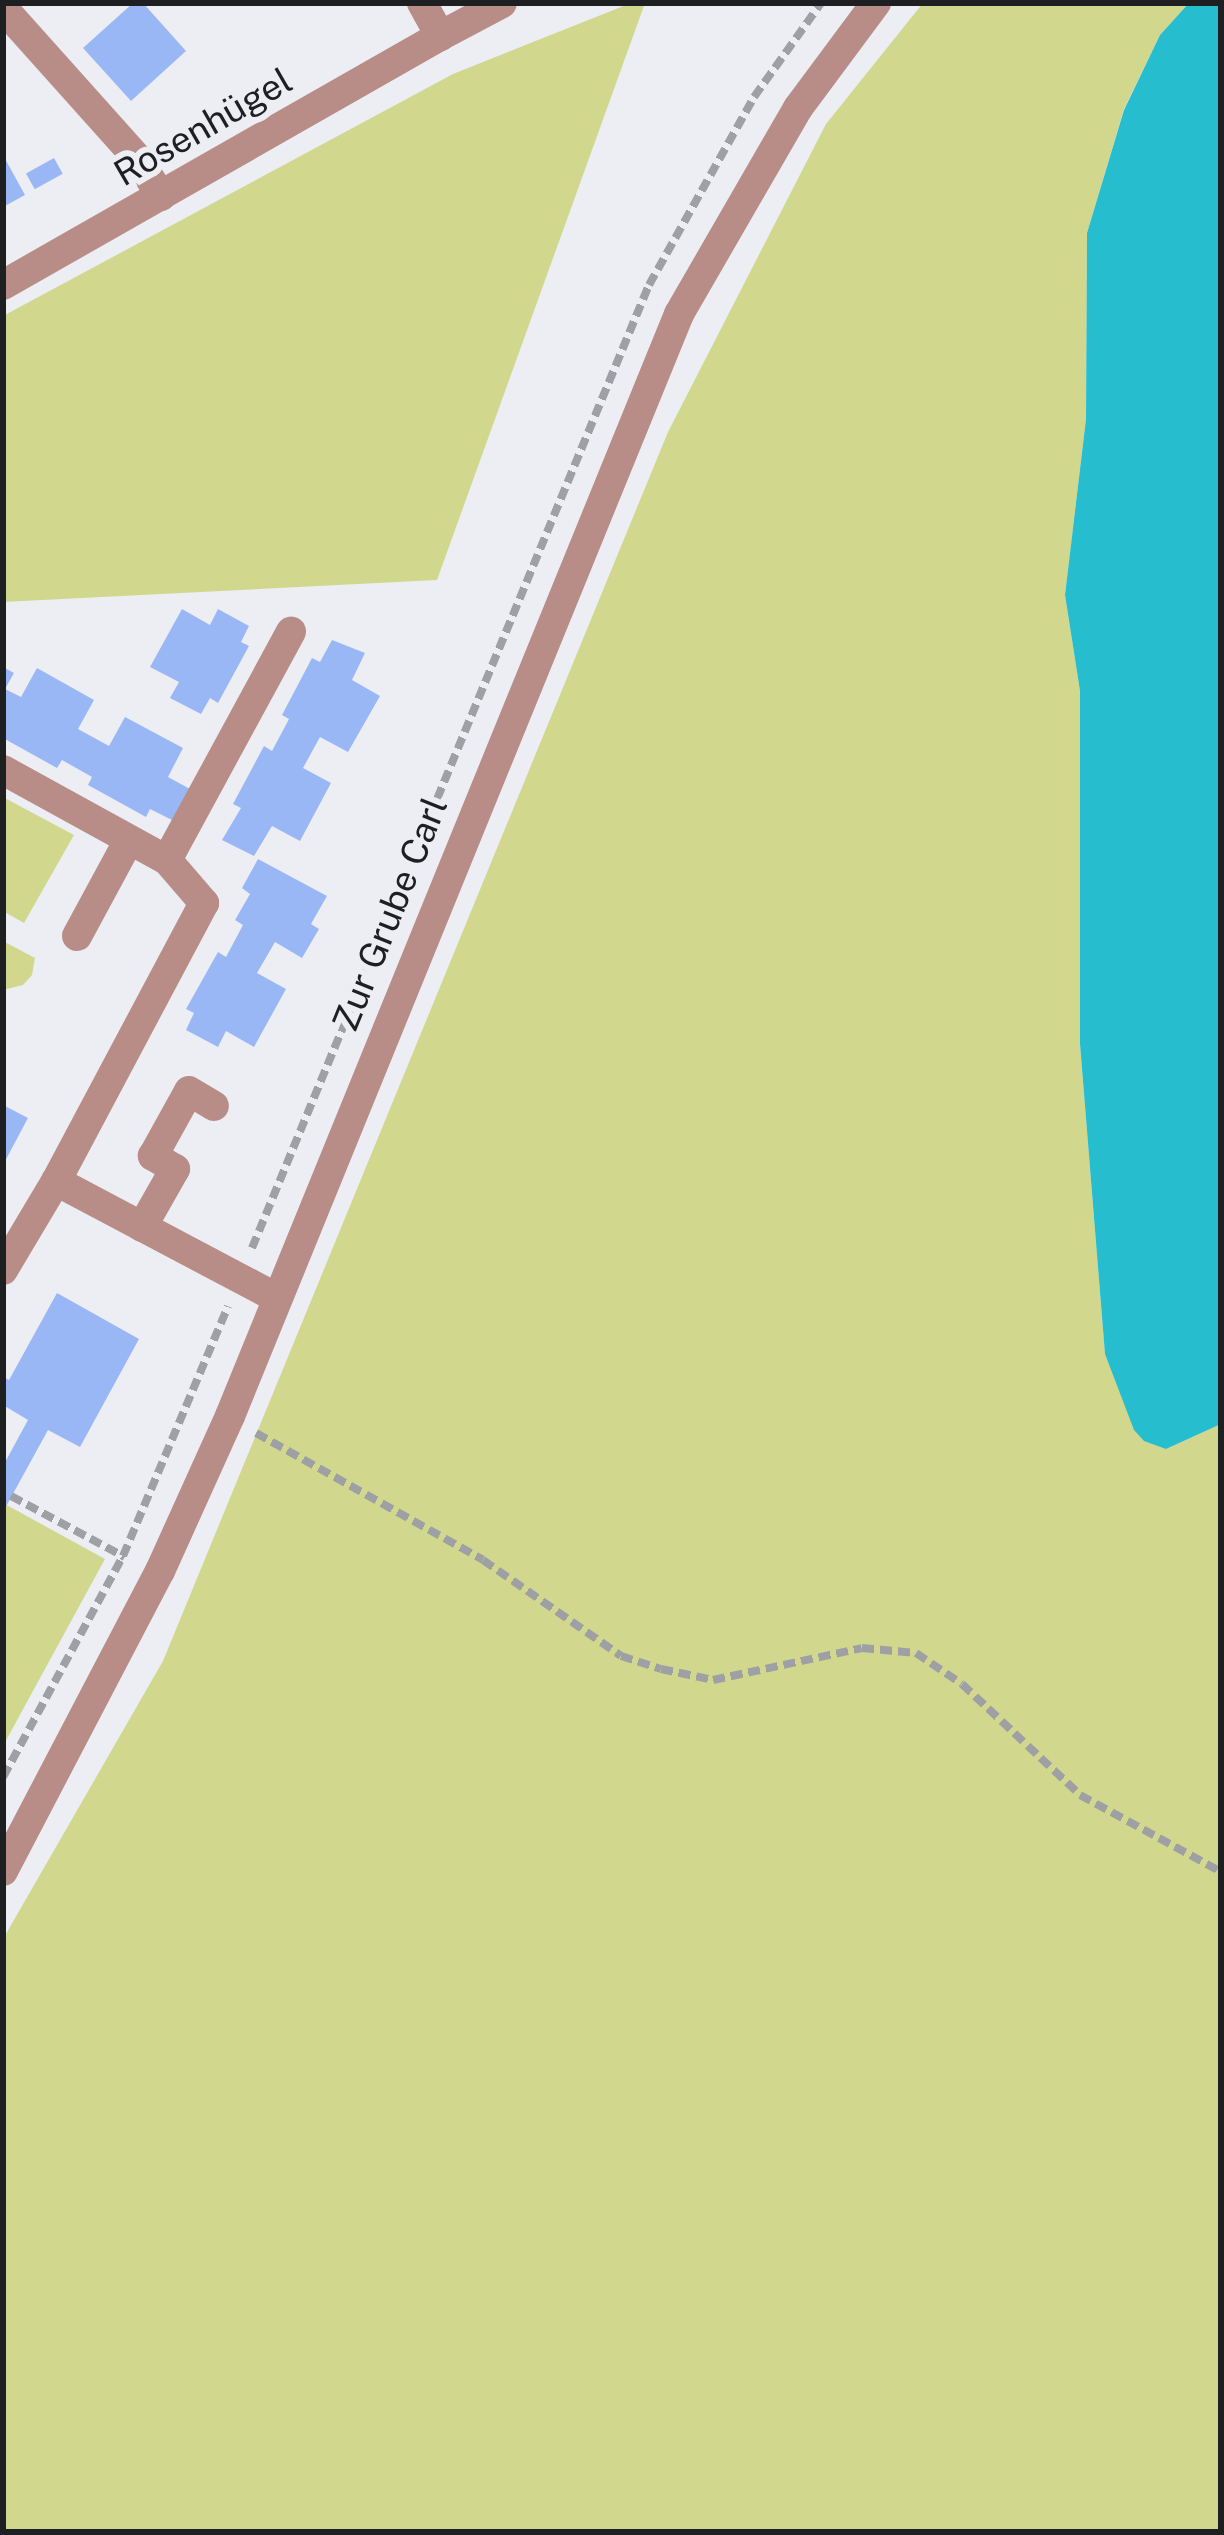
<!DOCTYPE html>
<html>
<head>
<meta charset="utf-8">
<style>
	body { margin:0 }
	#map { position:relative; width:1224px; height:2535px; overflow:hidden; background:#eceef3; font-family:"Public Sans",sans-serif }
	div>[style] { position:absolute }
	.green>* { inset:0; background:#d1d88e }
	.water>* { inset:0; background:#26bdce }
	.building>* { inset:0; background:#9ab7f5; transform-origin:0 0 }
	.path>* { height:8px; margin-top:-4px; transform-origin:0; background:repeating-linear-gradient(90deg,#9ea0a4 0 12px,transparent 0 18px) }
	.minor>* { height:30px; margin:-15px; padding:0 15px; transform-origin:15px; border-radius:15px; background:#b88d87 }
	span { translate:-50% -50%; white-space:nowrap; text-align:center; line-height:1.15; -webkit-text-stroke:12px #eceef3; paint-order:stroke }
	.street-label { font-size:36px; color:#1e1f21 }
	.frame { position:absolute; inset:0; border:6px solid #1e1f21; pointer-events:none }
</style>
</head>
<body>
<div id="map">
	<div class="green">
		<i style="clip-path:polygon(631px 3px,645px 3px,437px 580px,3px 602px,3px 316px,453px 74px)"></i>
		<i style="clip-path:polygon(923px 3px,1189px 3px,1160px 35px,1124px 109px,1087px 233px,1086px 419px,1065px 595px,1080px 691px,1080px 1044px,1105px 1354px,1166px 1449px,1221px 1424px,1221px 2532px,3px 2532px,3px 1939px,163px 1661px,668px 432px,826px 124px)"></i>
		<i style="clip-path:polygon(3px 797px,74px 835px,24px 923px,3px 911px)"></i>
		<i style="clip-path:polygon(3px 941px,35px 958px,32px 975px,23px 985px,3px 990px)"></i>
		<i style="clip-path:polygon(3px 1503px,105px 1559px,3px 1746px)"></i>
	</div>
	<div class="water">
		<i style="clip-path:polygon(1189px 3px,1221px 3px,1221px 1424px,1166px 1449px,1144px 1441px,1134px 1430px,1105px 1354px,1080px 1044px,1080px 691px,1065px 595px,1086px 419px,1087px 233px,1124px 110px,1160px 35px)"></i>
	</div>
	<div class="building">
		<i style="clip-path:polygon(133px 3px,143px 3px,186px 51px,131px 101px,83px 48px)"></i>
		<i style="clip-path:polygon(3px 155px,25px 195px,3px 207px)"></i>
		<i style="left:54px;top:158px;width:18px;height:32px;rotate:61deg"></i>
		<i style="clip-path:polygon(182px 609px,210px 625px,218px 609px,249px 626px,241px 642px,249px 646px,218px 703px,210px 698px,201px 714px,170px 698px,179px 682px,150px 667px)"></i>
		<i style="clip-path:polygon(332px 640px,365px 653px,352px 680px,380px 696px,348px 752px,320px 737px,303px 768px,331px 783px,300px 841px,272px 826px,254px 856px,222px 840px,241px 808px,233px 804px,264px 746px,272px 751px,289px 719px,282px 715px,312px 658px,320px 662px)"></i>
		<i style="clip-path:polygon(3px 667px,14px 673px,5px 689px,21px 697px,37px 668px,94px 700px,78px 729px,109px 746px,125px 717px,183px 748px,168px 777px,190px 789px,174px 821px,150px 809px,146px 817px,88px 785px,92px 777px,62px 760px,57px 768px,3px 738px)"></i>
		<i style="clip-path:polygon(258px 859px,327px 896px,311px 924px,319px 929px,302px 958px,275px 942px,257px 973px,286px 989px,254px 1047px,226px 1031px,218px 1047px,186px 1030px,194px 1013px,186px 1009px,218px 952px,226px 957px,243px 925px,235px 920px,250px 894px,242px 888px)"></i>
		<i style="clip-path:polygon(3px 1105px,28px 1118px,3px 1165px)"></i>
		<i style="clip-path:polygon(57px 1293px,139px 1339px,80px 1447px,48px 1430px,3px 1512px,3px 1466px,28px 1420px,3px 1405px,3px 1377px,9px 1380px)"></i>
	</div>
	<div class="path">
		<i style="left:252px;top:1248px;width:1042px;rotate:-67.6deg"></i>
		<i style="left:649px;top:285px;width:215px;rotate:-60.8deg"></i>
		<i style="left:754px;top:97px;width:115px;rotate:-54.5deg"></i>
		<i style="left:256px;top:1433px;width:260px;rotate:29.2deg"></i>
		<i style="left:483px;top:1560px;width:168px;rotate:34.8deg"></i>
		<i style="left:621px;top:1656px;width:42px;rotate:18deg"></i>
		<i style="left:661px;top:1669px;width:53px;rotate:11.9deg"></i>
		<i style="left:713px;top:1680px;width:152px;rotate:-12.1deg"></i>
		<i style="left:862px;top:1648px;width:54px;rotate:5.3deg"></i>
		<i style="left:916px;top:1653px;width:55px;rotate:34deg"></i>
		<i style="left:962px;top:1684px;width:162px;rotate:43.2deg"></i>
		<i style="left:1080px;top:1795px;width:161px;rotate:28.6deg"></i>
		<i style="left:11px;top:1496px;width:129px;rotate:28.2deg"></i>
		<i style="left:3px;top:1777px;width:251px;rotate:-61.5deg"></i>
		<i style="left:123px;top:1556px;width:271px;rotate:-67.2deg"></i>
	</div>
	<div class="minor">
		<i style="left:422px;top:3px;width:38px;rotate:61deg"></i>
		<i style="left:440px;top:36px;width:70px;rotate:-28deg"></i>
		<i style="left:3px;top:8px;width:201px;rotate:48.2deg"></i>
		<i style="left:137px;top:158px;width:45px;rotate:57.7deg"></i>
		<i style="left:3px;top:285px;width:503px;rotate:-29.67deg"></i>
		<i style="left:3px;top:770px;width:187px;rotate:28.8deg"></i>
		<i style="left:167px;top:860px;width:57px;rotate:49.3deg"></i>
		<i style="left:204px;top:903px;width:315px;rotate:118deg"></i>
		<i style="left:56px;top:1181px;width:248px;rotate:27.9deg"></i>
		<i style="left:167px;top:860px;width:260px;rotate:-61.5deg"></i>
		<i style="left:77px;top:936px;width:109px;rotate:-61.6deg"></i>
		<i style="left:142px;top:1227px;width:67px;rotate:-60.4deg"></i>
		<i style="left:175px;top:1169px;width:26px;rotate:-149deg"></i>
		<i style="left:153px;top:1156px;width:74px;rotate:-61deg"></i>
		<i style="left:189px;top:1091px;width:29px;rotate:31deg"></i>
		<i style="left:3px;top:1270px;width:104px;rotate:-59.2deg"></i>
		<i style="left:3px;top:1871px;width:339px;rotate:-62.4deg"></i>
		<i style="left:160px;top:1571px;width:170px;rotate:-65.7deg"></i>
		<i style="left:230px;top:1416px;width:1190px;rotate:-67.83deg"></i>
		<i style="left:679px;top:314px;width:238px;rotate:-60deg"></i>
		<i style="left:798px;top:108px;width:131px;rotate:-53.4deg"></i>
	</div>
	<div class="street-label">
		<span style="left:203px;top:127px;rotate:-30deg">Rosenhügel</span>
		<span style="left:390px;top:914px;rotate:-68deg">Zur Grube Carl</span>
	</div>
	<div class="frame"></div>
</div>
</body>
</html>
